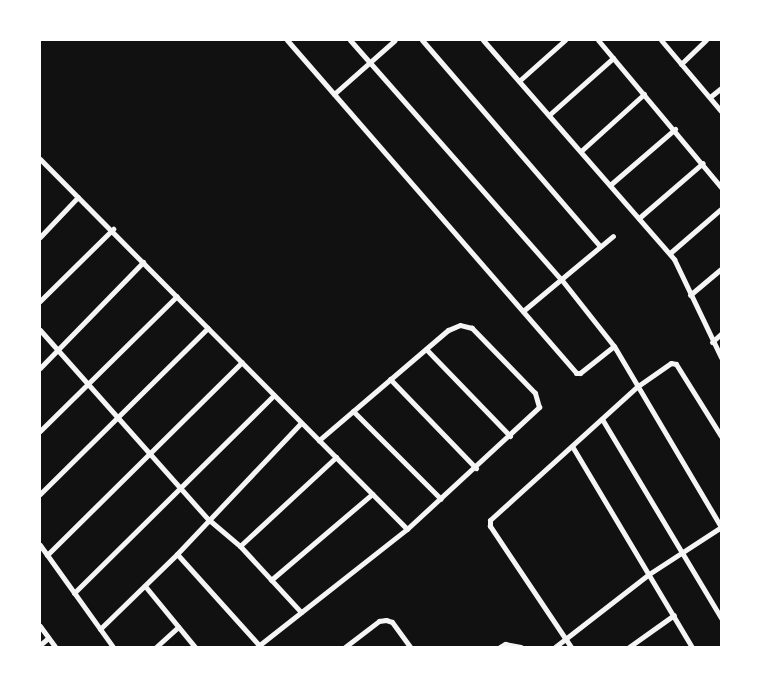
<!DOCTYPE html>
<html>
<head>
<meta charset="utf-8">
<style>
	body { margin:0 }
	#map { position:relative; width:761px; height:687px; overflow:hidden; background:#111; font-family:Spectral,serif }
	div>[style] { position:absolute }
	.minor>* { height:5px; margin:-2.5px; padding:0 2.5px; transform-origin:2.5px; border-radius:2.5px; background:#f5f5f5 }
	span { translate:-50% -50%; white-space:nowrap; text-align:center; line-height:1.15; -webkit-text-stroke:5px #fff; paint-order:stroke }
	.frame { position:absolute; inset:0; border:41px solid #fff; pointer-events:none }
</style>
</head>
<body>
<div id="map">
	<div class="minor">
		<i style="left:287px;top:40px;width:441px;rotate:49deg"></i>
		<i style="left:576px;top:373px;width:4px"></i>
		<i style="left:580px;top:373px;width:43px;rotate:-38.5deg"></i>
		<i style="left:350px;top:40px;width:319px;rotate:48.6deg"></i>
		<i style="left:561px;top:279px;width:85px;rotate:51.7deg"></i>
		<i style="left:614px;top:346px;width:210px;rotate:59.4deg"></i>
		<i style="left:422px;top:40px;width:272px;rotate:49.2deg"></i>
		<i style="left:483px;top:40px;width:291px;rotate:48.9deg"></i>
		<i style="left:674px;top:259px;width:109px;rotate:64.4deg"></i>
		<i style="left:598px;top:40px;width:192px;rotate:50.1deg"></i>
		<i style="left:661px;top:40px;width:93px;rotate:49.8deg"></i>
		<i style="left:681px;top:64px;width:35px;rotate:-44deg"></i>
		<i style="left:519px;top:81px;width:62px;rotate:-41.7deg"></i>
		<i style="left:334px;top:94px;width:81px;rotate:-41.5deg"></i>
		<i style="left:710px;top:97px;width:14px;rotate:-39deg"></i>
		<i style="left:549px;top:115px;width:86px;rotate:-41.7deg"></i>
		<i style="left:581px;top:151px;width:85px;rotate:-42.1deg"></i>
		<i style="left:40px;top:159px;width:521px;rotate:45.23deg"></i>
		<i style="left:610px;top:185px;width:86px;rotate:-40.7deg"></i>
		<i style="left:639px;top:218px;width:84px;rotate:-40.7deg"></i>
		<i style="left:40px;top:237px;width:55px;rotate:-46.5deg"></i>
		<i style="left:670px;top:253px;width:67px;rotate:-40.8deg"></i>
		<i style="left:690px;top:295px;width:40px;rotate:-40deg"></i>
		<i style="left:40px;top:301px;width:103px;rotate:-44.6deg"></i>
		<i style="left:523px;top:311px;width:117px;rotate:-39.8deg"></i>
		<i style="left:40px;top:330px;width:253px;rotate:48.4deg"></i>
		<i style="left:208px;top:519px;width:42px;rotate:40.2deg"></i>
		<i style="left:240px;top:546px;width:90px;rotate:47.3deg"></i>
		<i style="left:712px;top:342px;width:12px;rotate:-42deg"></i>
		<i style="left:426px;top:349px;width:121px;rotate:46deg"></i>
		<i style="left:40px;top:368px;width:148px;rotate:-45.8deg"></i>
		<i style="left:390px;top:379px;width:124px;rotate:46deg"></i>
		<i style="left:353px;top:411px;width:124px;rotate:45deg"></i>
		<i style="left:602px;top:419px;width:232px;rotate:59.1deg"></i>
		<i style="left:40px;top:431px;width:192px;rotate:-44.6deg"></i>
		<i style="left:572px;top:446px;width:234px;rotate:59.2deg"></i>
		<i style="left:40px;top:494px;width:236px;rotate:-44.7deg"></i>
		<i style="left:40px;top:545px;width:125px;rotate:54.4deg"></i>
		<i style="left:240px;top:546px;width:131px;rotate:-42.8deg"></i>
		<i style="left:177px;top:554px;width:122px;rotate:48deg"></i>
		<i style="left:47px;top:555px;width:274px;rotate:-44.7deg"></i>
		<i style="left:271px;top:580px;width:133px;rotate:-40.4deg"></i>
		<i style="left:145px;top:586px;width:79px;rotate:50.7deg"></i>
		<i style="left:74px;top:593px;width:281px;rotate:-44.7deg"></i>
		<i style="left:40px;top:626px;width:26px;rotate:54deg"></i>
		<i style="left:100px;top:629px;width:107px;rotate:-44.2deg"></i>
		<i style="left:177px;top:554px;width:180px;rotate:-46.6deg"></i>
		<i style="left:40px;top:645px;width:11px;rotate:-41deg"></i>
		<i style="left:156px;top:647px;width:30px;rotate:-42deg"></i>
		<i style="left:257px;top:647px;width:191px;rotate:-38.2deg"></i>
		<i style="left:407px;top:529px;width:180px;rotate:-42.7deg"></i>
		<i style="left:539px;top:407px;width:15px;rotate:-106deg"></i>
		<i style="left:535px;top:393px;width:91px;rotate:-134.1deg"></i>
		<i style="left:472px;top:328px;width:12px;rotate:-166deg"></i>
		<i style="left:460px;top:325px;width:13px;rotate:157deg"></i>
		<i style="left:448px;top:330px;width:170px;rotate:139.5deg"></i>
		<i style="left:345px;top:647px;width:43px;rotate:-37.4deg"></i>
		<i style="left:379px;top:621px;width:7px;rotate:-8deg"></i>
		<i style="left:386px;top:620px;width:6px;rotate:18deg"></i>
		<i style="left:392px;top:622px;width:31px;rotate:54deg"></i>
		<i style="left:500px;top:647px;width:6px;rotate:-31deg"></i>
		<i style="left:505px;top:644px;width:16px;rotate:11deg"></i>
		<i style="left:555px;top:647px;width:119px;rotate:-37.8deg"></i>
		<i style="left:649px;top:574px;width:86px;rotate:-33.1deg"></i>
		<i style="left:571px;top:647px;width:146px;rotate:-123.8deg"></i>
		<i style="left:490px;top:526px;width:6px;rotate:-90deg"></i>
		<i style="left:490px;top:520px;width:200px;rotate:-42.2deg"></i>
		<i style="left:638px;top:386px;width:40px;rotate:-34.9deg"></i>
		<i style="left:671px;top:363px;width:5px;rotate:11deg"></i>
		<i style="left:676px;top:364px;width:85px;rotate:58deg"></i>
		<i style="left:629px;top:647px;width:55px;rotate:-35.4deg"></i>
	</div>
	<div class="frame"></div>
</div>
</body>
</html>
